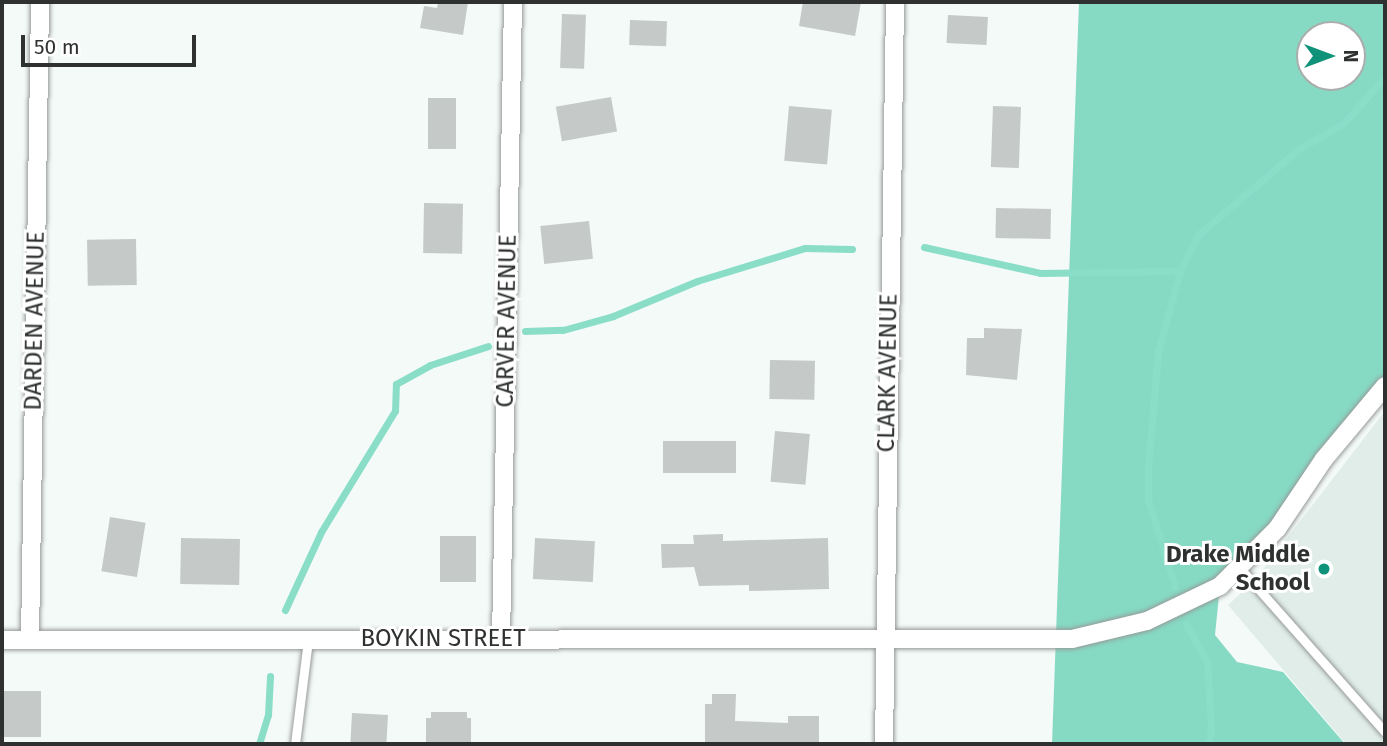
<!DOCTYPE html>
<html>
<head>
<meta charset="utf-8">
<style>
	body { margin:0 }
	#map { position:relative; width:1387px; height:746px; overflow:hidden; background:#f4faf8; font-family:"Fira Sans",sans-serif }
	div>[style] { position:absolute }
	.built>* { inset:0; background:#e0ede9 }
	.forest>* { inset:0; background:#86dac4 }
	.stream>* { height:7px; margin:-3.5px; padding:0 3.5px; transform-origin:3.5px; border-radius:3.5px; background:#8adec8 }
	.building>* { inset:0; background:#c5cac8; transform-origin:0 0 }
	.roads { filter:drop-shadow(0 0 2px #969a99) drop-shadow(0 0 2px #969a99) }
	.service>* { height:9px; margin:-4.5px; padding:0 4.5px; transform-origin:4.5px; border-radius:4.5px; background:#fff }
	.minor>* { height:18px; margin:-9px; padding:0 9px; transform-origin:9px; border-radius:9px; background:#fff }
	.dots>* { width:19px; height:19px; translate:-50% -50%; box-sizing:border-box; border:4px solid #fff; border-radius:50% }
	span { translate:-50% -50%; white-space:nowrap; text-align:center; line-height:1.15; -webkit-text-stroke:6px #fff; paint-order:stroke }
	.street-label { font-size:24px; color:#2e3130 }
	.poi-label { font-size:24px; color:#2e3130; font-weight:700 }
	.right { translate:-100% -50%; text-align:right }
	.frame { position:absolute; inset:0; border:4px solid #2e3130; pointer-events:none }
	.north { position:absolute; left:1296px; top:21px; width:70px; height:70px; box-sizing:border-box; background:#fff; border:2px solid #abadac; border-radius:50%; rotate:90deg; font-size:19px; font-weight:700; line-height:28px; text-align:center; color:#2e3130 }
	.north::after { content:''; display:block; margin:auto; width:24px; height:32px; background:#0f927a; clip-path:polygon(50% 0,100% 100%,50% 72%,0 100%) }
	.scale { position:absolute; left:21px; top:35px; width:175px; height:32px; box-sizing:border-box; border:4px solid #2e3130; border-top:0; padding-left:9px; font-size:21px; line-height:24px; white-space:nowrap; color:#2e3130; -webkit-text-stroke:5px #fff; paint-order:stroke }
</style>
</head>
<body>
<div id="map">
	<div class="built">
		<i style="clip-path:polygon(1385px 411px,1385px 744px,1346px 744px,1228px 605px,1253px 582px)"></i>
	</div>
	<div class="forest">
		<i style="clip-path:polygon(evenodd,1079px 2px,1385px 2px,1385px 386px,1220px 586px,1215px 635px,1237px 662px,1283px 672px,1345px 744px,1052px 744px,1079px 2px,1310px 35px,1352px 35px,1352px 77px,1310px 77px,1310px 35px)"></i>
	</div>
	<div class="stream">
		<i style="left:924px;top:247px;width:119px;rotate:12.6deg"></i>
		<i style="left:1040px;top:273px;width:140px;rotate:-0.8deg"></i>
		<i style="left:1180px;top:271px;width:42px;rotate:-62.8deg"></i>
		<i style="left:1199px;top:234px;width:131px;rotate:-40.4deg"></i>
		<i style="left:1299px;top:149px;width:52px;rotate:-30deg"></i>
		<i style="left:1344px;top:123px;width:62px;rotate:-48.3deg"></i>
		<i style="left:525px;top:331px;width:38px;rotate:-2deg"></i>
		<i style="left:563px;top:330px;width:52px;rotate:-15.6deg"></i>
		<i style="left:613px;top:316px;width:91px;rotate:-22.6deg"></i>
		<i style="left:697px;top:281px;width:113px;rotate:-17deg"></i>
		<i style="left:805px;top:248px;width:47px;rotate:1.2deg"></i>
		<i style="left:1175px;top:587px;width:92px;rotate:-107.1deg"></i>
		<i style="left:1148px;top:499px;width:32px;rotate:-90deg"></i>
		<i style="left:1148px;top:467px;width:115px;rotate:-85deg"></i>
		<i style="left:1158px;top:352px;width:84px;rotate:-74.8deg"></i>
		<i style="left:285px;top:610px;width:86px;rotate:-65.2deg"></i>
		<i style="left:321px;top:532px;width:142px;rotate:-58.6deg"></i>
		<i style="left:395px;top:411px;width:27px;rotate:-88deg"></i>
		<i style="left:396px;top:384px;width:39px;rotate:-29deg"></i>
		<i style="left:430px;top:365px;width:61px;rotate:-18.1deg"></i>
		<i style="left:1186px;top:624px;width:43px;rotate:61.1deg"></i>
		<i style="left:1207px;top:662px;width:68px;rotate:86.6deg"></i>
		<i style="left:1211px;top:730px;width:14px;rotate:102deg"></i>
		<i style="left:259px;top:744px;width:30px;rotate:-73deg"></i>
		<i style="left:268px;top:715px;width:39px;rotate:-87deg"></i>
	</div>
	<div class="building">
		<i style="clip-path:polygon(438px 2px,468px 2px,463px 35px,420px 28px,424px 6px,437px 8px)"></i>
		<i style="clip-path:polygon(803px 2px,861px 2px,855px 36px,799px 26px)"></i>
		<i style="left:562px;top:14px;width:24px;height:54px;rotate:2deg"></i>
		<i style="left:948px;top:15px;width:40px;height:28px;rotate:3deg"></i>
		<i style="left:630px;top:20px;width:37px;height:25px;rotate:2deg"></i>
		<i style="left:611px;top:97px;width:35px;height:56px;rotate:80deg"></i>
		<i style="left:428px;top:98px;width:28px;height:51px"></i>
		<i style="left:789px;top:106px;width:43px;height:55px;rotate:5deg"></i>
		<i style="left:993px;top:106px;width:28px;height:61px;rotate:2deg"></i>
		<i style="left:424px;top:203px;width:39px;height:50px;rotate:1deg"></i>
		<i style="left:996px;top:208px;width:55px;height:30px;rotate:1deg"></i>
		<i style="left:589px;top:221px;width:38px;height:49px;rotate:84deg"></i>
		<i style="left:136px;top:239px;width:46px;height:49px;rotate:89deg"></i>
		<i style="clip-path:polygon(984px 328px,1022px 329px,1017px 380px,966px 375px,967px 338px,984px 338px)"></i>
		<i style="left:770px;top:360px;width:45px;height:39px;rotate:1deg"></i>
		<i style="left:775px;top:431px;width:35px;height:51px;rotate:5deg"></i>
		<i style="left:663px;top:441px;width:73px;height:32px"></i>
		<i style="left:110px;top:517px;width:36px;height:55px;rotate:9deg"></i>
		<i style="clip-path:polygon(723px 534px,723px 541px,828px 538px,829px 589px,749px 591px,749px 585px,699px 586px,694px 567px,662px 568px,661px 544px,694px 544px,693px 535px)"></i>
		<i style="left:440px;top:536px;width:36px;height:46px"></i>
		<i style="left:181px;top:538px;width:59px;height:46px;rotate:1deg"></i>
		<i style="left:535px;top:538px;width:60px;height:41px;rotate:3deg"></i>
		<i style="left:2px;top:691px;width:39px;height:46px"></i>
		<i style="clip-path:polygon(712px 694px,736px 694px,735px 721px,788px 723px,788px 716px,819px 716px,819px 744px,705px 744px,705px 704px,712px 704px)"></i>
		<i style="clip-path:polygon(431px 712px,467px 712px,467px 718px,471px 718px,471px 744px,426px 744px,426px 718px,431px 718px)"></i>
		<i style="left:352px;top:713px;width:36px;height:31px;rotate:3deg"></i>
	</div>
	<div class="roads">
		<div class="service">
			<i style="left:1239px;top:567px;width:220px;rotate:48.5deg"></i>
			<i style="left:295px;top:744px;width:105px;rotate:-82.9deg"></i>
		</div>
		<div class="minor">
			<i style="left:501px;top:639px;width:637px;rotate:-88.92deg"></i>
			<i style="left:2px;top:640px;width:1070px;rotate:-0.05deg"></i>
			<i style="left:1072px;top:639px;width:77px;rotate:-13.5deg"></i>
			<i style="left:1147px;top:621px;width:81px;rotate:-25.6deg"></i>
			<i style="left:1220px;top:586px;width:81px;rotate:-45deg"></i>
			<i style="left:1277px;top:529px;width:84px;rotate:-56.1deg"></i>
			<i style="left:1324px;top:459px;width:95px;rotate:-50.1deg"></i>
			<i style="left:30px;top:640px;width:638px;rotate:-89.1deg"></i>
			<i style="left:884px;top:744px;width:742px;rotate:-89.15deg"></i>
		</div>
	</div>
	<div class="dots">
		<i style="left:1324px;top:569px;background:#0f927a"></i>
	</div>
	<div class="street-label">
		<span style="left:35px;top:321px;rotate:-89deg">DARDEN AVENUE</span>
		<span style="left:507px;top:321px;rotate:-89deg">CARVER AVENUE</span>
		<span style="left:888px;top:373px;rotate:-89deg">CLARK AVENUE</span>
		<span style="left:443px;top:639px">BOYKIN STREET</span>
	</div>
	<div class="poi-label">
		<span class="right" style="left:1310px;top:569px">Drake Middle<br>School</span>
	</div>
	<div class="frame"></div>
	<div class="north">N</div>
	<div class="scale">50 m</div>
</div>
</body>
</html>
